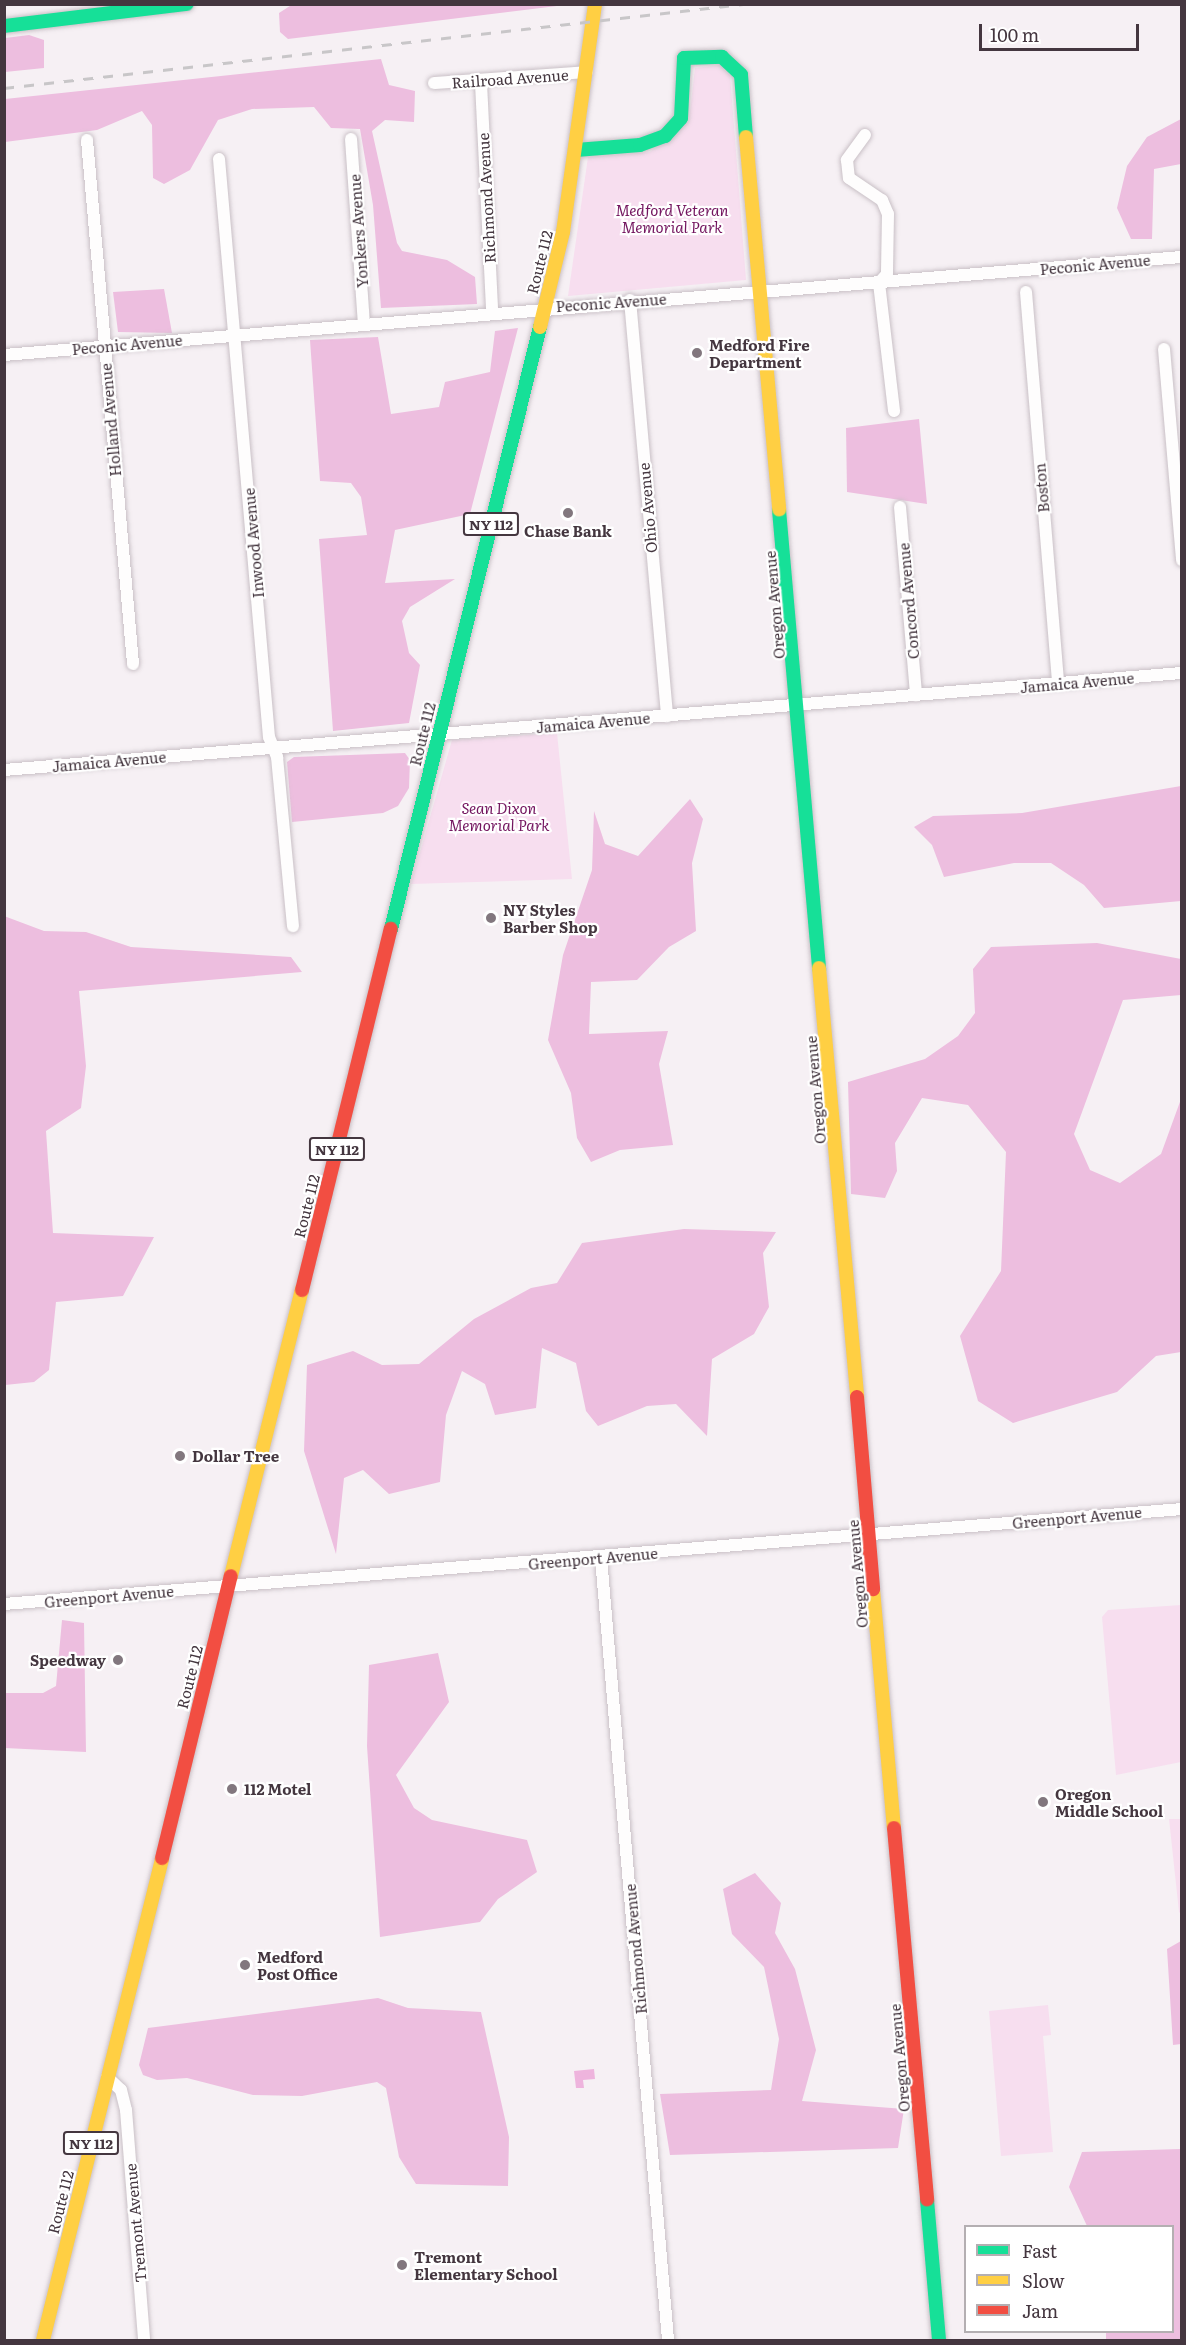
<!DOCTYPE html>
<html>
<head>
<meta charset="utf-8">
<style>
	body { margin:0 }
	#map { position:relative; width:1186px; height:2345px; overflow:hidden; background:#f6f0f4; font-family:Literata,serif }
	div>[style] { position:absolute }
	.green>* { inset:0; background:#f7deef }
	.forest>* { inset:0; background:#edbedf }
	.water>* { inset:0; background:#eeb4dd }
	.roads { filter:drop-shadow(0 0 2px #c9c0c6) drop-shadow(0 0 2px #c9c0c6) }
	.street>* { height:12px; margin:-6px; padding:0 6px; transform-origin:6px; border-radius:6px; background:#fefdfd }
	.fast>* { height:14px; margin:-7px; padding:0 7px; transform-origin:7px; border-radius:7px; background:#16e098 }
	.slow>* { height:14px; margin:-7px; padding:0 7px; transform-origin:7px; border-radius:7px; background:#ffcf43 }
	.jam>* { height:14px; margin:-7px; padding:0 7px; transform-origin:7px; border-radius:7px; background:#f24e42 }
	.rail>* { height:3px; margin-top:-1.5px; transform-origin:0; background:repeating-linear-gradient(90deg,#c8c6c8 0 10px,transparent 0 20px) }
	.dots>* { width:16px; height:16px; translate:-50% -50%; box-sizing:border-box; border:3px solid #fff; border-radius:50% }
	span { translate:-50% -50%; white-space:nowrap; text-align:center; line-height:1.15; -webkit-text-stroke:4.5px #fff; paint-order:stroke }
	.shield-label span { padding:2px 4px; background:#fff; border:2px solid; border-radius:4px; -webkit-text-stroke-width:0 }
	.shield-label { font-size:14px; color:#44363f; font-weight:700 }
	.street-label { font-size:15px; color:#44363f }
	.park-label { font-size:15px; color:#73155f; font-style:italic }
	.poi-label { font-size:15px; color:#44363f; font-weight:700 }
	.left { translate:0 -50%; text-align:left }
	.right { translate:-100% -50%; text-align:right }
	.frame { position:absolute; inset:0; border:6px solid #44363f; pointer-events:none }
	.legend { position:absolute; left:964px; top:2225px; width:210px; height:108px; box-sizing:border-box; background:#fff; border:2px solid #b4afb2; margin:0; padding:8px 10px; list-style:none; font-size:18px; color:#44363f }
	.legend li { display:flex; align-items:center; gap:12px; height:30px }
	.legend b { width:30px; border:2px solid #b4afb2 }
	.scale { position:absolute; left:979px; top:24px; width:160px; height:27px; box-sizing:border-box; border:3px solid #44363f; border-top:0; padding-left:8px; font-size:18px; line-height:21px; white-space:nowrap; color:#44363f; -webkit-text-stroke:4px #fff; paint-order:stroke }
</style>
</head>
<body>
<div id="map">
	<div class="green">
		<i style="clip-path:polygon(721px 65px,730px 75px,746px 280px,568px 296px,588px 157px,650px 152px,689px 120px,695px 68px)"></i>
		<i style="clip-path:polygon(557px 733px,572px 879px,411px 884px,452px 740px)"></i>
		<i style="clip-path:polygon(1181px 1605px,1181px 1762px,1116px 1775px,1102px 1617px,1108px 1610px)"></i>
		<i style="clip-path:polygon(1169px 1819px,1181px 1819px,1181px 1914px,1179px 1912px)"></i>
		<i style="clip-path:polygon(1048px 2005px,1051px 2035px,1043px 2036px,1053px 2152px,1001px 2156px,989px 2011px)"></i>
	</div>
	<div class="forest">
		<i style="clip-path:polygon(293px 4px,565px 4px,565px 5px,288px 39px,280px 32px,279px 13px)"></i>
		<i style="clip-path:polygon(29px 35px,44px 40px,44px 68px,5px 72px,5px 38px)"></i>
		<i style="clip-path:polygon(381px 59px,389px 85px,415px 91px,414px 122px,385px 120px,372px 131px,397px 243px,402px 251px,447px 260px,475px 277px,477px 304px,381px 308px,373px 205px,360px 129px,331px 128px,314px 107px,252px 109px,218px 120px,190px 170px,164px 184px,153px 178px,152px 125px,142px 111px,97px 130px,5px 142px,5px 99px)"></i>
		<i style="clip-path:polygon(1181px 119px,1181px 164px,1154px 169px,1152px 239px,1131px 239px,1117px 208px,1127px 166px,1147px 137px)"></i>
		<i style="clip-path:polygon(164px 289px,172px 333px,118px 332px,113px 292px)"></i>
		<i style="clip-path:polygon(518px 328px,470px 514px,395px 530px,385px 583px,455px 579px,410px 607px,402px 621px,409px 653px,420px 665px,409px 723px,333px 731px,319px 539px,367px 535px,361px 497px,351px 483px,320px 481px,310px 340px,378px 337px,391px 414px,439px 407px,445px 382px,490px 372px,495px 331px)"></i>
		<i style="clip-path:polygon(919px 419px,927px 504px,847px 492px,846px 428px)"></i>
		<i style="clip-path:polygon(405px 753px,410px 760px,409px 788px,398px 806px,383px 813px,292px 822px,287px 762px,294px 757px)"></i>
		<i style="clip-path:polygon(1181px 786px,1181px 901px,1104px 908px,1084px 885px,1051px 863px,1014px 863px,944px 877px,932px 845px,914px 827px,933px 816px,1022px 813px)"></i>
		<i style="clip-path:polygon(690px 799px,703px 819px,692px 863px,696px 931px,669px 947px,637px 980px,591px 982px,589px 1034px,668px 1031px,659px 1064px,673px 1145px,620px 1150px,591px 1162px,577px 1138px,571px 1093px,548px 1040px,563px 955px,592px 870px,594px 811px,605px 844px,638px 856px)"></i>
		<i style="clip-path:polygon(4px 916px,44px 931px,86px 932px,131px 947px,291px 957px,302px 972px,79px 991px,86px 1066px,81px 1108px,46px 1131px,53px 1233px,154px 1237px,123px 1296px,56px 1302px,49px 1370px,34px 1382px,5px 1385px)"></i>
		<i style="clip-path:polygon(1097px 943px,1181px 959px,1181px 995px,1123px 1000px,1074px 1134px,1090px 1170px,1120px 1183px,1161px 1154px,1181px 1099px,1181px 1352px,1156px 1356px,1117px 1392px,1013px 1423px,978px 1401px,960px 1336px,1001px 1271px,1006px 1152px,968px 1105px,922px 1098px,895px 1143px,897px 1171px,885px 1198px,851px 1194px,848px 1082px,925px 1059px,958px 1036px,975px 1013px,973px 969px,991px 947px)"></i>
		<i style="clip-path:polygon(684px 1229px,776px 1232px,763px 1253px,769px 1307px,754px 1334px,712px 1359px,707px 1436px,676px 1404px,647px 1406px,598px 1426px,586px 1411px,576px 1363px,542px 1348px,536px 1408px,495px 1415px,485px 1384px,462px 1371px,446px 1415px,440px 1482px,389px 1494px,363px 1470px,344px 1478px,336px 1554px,304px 1451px,307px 1365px,353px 1351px,382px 1365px,419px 1364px,474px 1319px,531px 1288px,557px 1283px,582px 1243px)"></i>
		<i style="clip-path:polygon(62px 1620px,84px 1623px,86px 1752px,5px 1748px,5px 1693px,43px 1693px,56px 1686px)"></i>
		<i style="clip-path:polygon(438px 1653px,449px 1702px,396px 1775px,414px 1808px,432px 1820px,527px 1840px,537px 1872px,498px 1899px,480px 1922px,380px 1937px,367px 1746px,369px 1665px)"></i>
		<i style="clip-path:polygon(755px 1873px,781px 1903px,775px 1933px,795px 1969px,816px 2050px,802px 2101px,904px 2109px,898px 2148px,670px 2155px,660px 2094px,771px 2090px,779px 2039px,764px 1967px,732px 1934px,723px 1889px)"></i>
		<i style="clip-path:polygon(1181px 1941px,1181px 2044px,1173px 2045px,1167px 1949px)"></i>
		<i style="clip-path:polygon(378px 1998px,408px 2008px,481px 2012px,509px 2137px,508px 2186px,416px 2184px,399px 2157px,386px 2088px,377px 2082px,302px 2096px,253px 2095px,187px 2078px,157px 2080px,143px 2075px,139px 2065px,148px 2028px)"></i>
		<i style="clip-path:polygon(1181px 2149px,1181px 2340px,1106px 2340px,1106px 2332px,1172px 2332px,1172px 2226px,1087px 2226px,1069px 2187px,1082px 2152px)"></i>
	</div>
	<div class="water">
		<i style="clip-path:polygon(594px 2069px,595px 2079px,583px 2080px,584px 2088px,576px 2088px,574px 2071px)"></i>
	</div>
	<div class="roads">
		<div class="street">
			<i style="left:434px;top:83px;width:153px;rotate:-4.1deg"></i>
			<i style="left:481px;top:83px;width:229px;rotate:87.2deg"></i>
			<i style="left:865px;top:135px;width:31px;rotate:126deg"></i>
			<i style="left:847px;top:160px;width:18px;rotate:84deg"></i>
			<i style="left:849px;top:178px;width:40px;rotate:34deg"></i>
			<i style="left:882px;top:200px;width:15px;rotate:67deg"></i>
			<i style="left:888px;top:214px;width:60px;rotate:91deg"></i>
			<i style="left:887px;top:274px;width:12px;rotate:132deg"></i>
			<i style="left:879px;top:283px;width:129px;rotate:83.3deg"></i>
			<i style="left:351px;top:139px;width:184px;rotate:86deg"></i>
			<i style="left:87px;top:140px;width:526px;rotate:84.98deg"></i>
			<i style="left:219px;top:159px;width:580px;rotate:85.06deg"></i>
			<i style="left:269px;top:737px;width:22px;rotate:68deg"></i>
			<i style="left:277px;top:757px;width:170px;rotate:84.6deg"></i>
			<i style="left:1026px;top:292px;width:392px;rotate:85.3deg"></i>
			<i style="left:630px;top:300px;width:418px;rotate:84.9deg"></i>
			<i style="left:1164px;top:349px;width:212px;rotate:85.1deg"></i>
			<i style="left:4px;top:355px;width:1182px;rotate:-4.76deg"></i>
			<i style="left:900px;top:507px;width:189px;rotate:85.1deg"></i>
			<i style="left:4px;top:770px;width:1182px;rotate:-4.71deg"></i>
			<i style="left:601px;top:1558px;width:785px;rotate:85.1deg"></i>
			<i style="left:4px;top:1604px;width:1182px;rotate:-4.61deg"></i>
			<i style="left:107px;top:2077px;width:19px;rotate:43deg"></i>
			<i style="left:121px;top:2090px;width:21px;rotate:76deg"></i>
			<i style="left:126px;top:2110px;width:231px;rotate:85.5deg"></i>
		</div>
		<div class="fast">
			<i style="left:4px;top:26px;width:184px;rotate:-6.9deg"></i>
			<i style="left:576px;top:150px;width:64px;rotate:-4.5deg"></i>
			<i style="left:640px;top:145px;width:27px;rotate:-20deg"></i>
			<i style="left:665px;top:136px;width:24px;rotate:-48deg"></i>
			<i style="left:681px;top:118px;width:60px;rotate:-87.1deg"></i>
			<i style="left:684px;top:58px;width:38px;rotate:-2deg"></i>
			<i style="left:722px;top:57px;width:26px;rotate:43deg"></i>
			<i style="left:741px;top:75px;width:62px;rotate:85.4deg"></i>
			<i style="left:779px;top:510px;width:460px;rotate:85deg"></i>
			<i style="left:391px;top:929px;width:620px;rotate:-76.1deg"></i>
			<i style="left:927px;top:2200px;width:141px;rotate:85.1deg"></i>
		</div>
		<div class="slow">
			<i style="left:746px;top:137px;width:374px;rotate:84.9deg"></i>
			<i style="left:540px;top:327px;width:98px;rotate:-76.4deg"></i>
			<i style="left:563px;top:232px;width:230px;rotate:-82deg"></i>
			<i style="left:819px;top:968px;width:431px;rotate:84.9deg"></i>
			<i style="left:231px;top:1576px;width:295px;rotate:-76.1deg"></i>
			<i style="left:873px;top:1589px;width:240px;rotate:85deg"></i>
			<i style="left:43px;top:2340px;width:496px;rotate:-76.1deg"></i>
		</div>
		<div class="jam">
			<i style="left:302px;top:1290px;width:372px;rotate:-76.2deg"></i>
			<i style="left:857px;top:1397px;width:193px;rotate:85.2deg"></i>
			<i style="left:894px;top:1828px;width:373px;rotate:84.9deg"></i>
			<i style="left:162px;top:1858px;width:290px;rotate:-76.3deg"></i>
		</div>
	</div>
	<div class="rail">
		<i style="left:4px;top:88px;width:744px;rotate:-6.48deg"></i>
	</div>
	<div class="dots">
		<i style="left:697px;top:353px;background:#82777e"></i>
		<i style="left:568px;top:513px;background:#82777e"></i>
		<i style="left:491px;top:918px;background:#82777e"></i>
		<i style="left:180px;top:1456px;background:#82777e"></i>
		<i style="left:118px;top:1660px;background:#82777e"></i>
		<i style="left:232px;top:1789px;background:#82777e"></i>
		<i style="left:1043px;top:1802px;background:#82777e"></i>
		<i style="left:245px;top:1965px;background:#82777e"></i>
		<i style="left:402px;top:2265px;background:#82777e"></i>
	</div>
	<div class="shield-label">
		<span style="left:491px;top:524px">NY 112</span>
		<span style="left:337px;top:1149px">NY 112</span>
		<span style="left:91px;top:2143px">NY 112</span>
	</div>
	<div class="street-label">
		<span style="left:510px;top:78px;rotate:-4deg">Railroad Avenue</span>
		<span style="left:486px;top:198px;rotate:-93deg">Richmond Avenue</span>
		<span style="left:358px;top:231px;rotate:-94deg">Yonkers Avenue</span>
		<span style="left:539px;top:262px;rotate:-76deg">Route 112</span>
		<span style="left:1095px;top:264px;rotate:-5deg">Peconic Avenue</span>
		<span style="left:611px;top:302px;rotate:-4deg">Peconic Avenue</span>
		<span style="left:127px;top:344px;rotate:-5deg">Peconic Avenue</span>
		<span style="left:110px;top:420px;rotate:-95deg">Holland Avenue</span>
		<span style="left:1041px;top:488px;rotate:-95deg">Boston</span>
		<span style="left:647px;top:508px;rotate:-95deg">Ohio Avenue</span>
		<span style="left:253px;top:543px;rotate:-95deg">Inwood Avenue</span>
		<span style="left:908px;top:601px;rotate:-95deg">Concord Avenue</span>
		<span style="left:774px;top:605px;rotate:-95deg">Oregon Avenue</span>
		<span style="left:1077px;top:682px;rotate:-5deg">Jamaica Avenue</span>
		<span style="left:593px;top:722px;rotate:-5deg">Jamaica Avenue</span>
		<span style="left:422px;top:734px;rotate:-76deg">Route 112</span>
		<span style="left:109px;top:761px;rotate:-5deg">Jamaica Avenue</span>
		<span style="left:815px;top:1090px;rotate:-95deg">Oregon Avenue</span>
		<span style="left:306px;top:1206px;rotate:-76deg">Route 112</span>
		<span style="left:1077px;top:1517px;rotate:-5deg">Greenport Avenue</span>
		<span style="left:593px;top:1558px;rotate:-5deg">Greenport Avenue</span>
		<span style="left:857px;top:1574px;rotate:-95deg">Oregon Avenue</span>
		<span style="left:109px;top:1596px;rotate:-5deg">Greenport Avenue</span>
		<span style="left:189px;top:1677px;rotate:-76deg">Route 112</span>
		<span style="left:635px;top:1949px;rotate:-95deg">Richmond Avenue</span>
		<span style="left:899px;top:2058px;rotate:-95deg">Oregon Avenue</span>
		<span style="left:60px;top:2202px;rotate:-76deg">Route 112</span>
		<span style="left:135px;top:2223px;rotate:-95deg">Tremont Avenue</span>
	</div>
	<div class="park-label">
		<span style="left:672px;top:218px">Medford Veteran<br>Memorial Park</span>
		<span style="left:499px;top:816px">Sean Dixon<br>Memorial Park</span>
	</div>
	<div class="poi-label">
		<span class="left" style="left:709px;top:353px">Medford Fire<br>Department</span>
		<span style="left:568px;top:531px">Chase Bank</span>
		<span class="left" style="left:503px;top:918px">NY Styles<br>Barber Shop</span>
		<span class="left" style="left:192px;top:1456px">Dollar Tree</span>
		<span class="right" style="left:106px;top:1660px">Speedway</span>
		<span class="left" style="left:244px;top:1789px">112 Motel</span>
		<span class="left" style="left:1055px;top:1802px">Oregon<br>Middle School</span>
		<span class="left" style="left:257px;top:1965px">Medford<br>Post Office</span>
		<span class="left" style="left:414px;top:2265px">Tremont<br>Elementary School</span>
	</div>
	<div class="frame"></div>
	<ul class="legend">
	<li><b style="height:8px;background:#16e098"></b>Fast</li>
	<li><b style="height:8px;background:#ffcf43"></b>Slow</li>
	<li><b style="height:8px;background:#f24e42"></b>Jam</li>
	</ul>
	<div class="scale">100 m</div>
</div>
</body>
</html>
